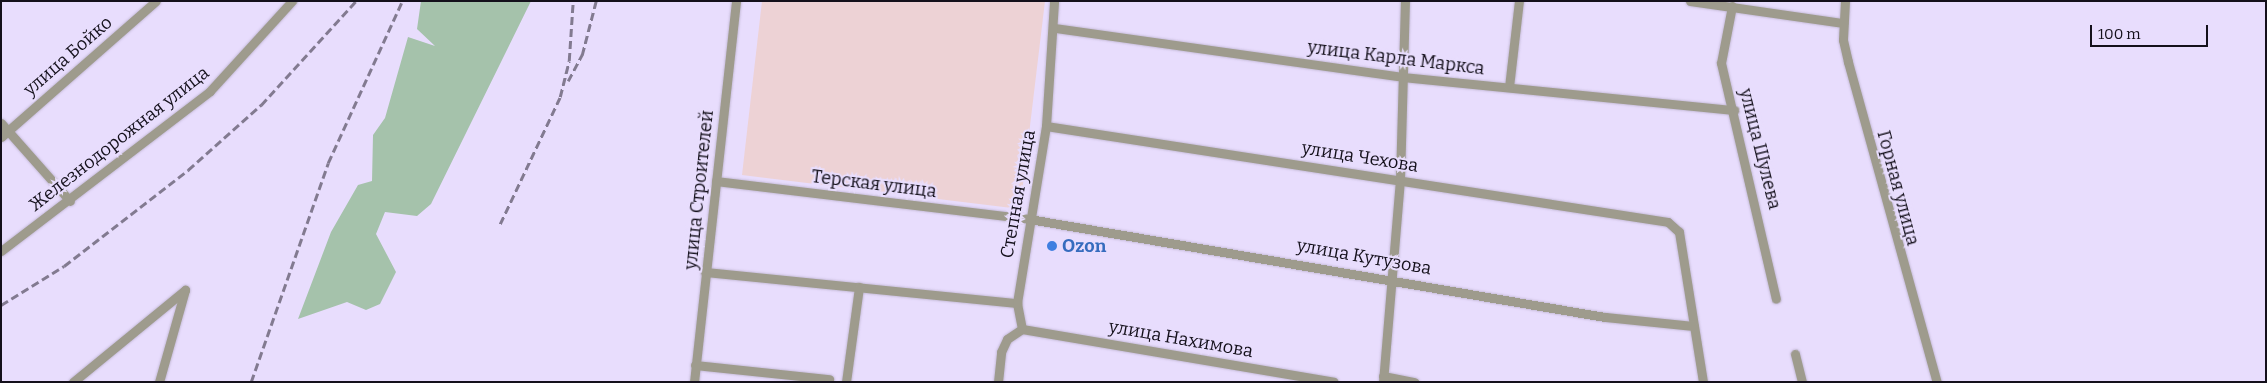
<!DOCTYPE html>
<html>
<head>
<meta charset="utf-8">
<style>
	body { margin:0 }
	#map { position:relative; width:2267px; height:383px; overflow:hidden; background:#e8ddfd; font-family:Bitter,serif }
	div>[style] { position:absolute }
	.industrial>* { inset:0; background:#edd2d5 }
	.green>* { inset:0; background:#a5c2ab }
	.roads { filter:drop-shadow(0 0 1px #c6bcd9) drop-shadow(0 0 1px #c6bcd9) }
	.minor>* { height:9px; margin:-4.5px; padding:0 4.5px; transform-origin:4.5px; border-radius:4.5px; background:#9e9b8d }
	.rail>* { height:2.5px; margin-top:-1.25px; transform-origin:0; background:repeating-linear-gradient(90deg,#827a90 0 8px,transparent 0 12px) }
	.dots>* { width:14px; height:14px; translate:-50% -50%; box-sizing:border-box; border:2px solid #e8ddfd; border-radius:50% }
	span { translate:-50% -50%; white-space:nowrap; text-align:center; line-height:1.15; -webkit-text-stroke:4px #e8ddfd; paint-order:stroke }
	.street-label { font-size:18px; color:#14101b }
	.shop-label { font-size:18px; color:#366cbe; font-weight:700 }
	.left { translate:0 -50%; text-align:left }
	.frame { position:absolute; inset:0; border:2px solid #14101b; pointer-events:none }
	.scale { position:absolute; left:2090px; top:25px; width:118px; height:22px; box-sizing:border-box; border:2px solid #14101b; border-top:0; padding-left:6px; font-size:15px; line-height:18px; white-space:nowrap; color:#14101b; -webkit-text-stroke:4px #e8ddfd; paint-order:stroke }
</style>
</head>
<body>
<div id="map">
	<div class="industrial">
		<i style="clip-path:polygon(762px 1px,1045px 1px,1020px 209px,742px 175px)"></i>
	</div>
	<div class="green">
		<i style="clip-path:polygon(421px 1px,531px 1px,431px 204px,417px 216px,385px 212px,376px 234px,396px 272px,380px 304px,366px 310px,347px 302px,298px 319px,331px 232px,358px 185px,372px 181px,373px 135px,385px 118px,408px 37px,435px 46px,417px 29px)"></i>
	</div>
	<div class="roads">
		<div class="minor">
			<i style="left:1690px;top:1px;width:155px;rotate:8.2deg"></i>
			<i style="left:1845px;top:1px;width:39px;rotate:93deg"></i>
			<i style="left:1843px;top:40px;width:23px;rotate:77deg"></i>
			<i style="left:1848px;top:62px;width:332px;rotate:74.5deg"></i>
			<i style="left:1732px;top:6px;width:58px;rotate:100.9deg"></i>
			<i style="left:1721px;top:63px;width:242px;rotate:76.9deg"></i>
			<i style="left:1055px;top:28px;width:350px;rotate:8deg"></i>
			<i style="left:1402px;top:77px;width:334px;rotate:5.7deg"></i>
			<i style="left:1509px;top:87px;width:87px;rotate:-83.4deg"></i>
			<i style="left:1px;top:123px;width:104px;rotate:48.5deg"></i>
			<i style="left:1046px;top:126px;width:629px;rotate:8.77deg"></i>
			<i style="left:1668px;top:222px;width:15px;rotate:42deg"></i>
			<i style="left:1679px;top:232px;width:152px;rotate:80.9deg"></i>
			<i style="left:1px;top:137px;width:206px;rotate:-41.3deg"></i>
			<i style="left:716px;top:181px;width:315px;rotate:6.9deg"></i>
			<i style="left:1029px;top:219px;width:584px;rotate:9.66deg"></i>
			<i style="left:1605px;top:317px;width:89px;rotate:5.8deg"></i>
			<i style="left:1px;top:251px;width:263px;rotate:-37.4deg"></i>
			<i style="left:210px;top:91px;width:122px;rotate:-47.7deg"></i>
			<i style="left:705px;top:272px;width:314px;rotate:5.7deg"></i>
			<i style="left:1022px;top:329px;width:316px;rotate:9.6deg"></i>
			<i style="left:1795px;top:354px;width:29px;rotate:76deg"></i>
			<i style="left:695px;top:365px;width:135px;rotate:6deg"></i>
			<i style="left:1383px;top:376px;width:32px;rotate:11deg"></i>
			<i style="left:73px;top:382px;width:145px;rotate:-39.4deg"></i>
			<i style="left:159px;top:382px;width:96px;rotate:-74.2deg"></i>
			<i style="left:694px;top:382px;width:383px;rotate:-83.7deg"></i>
			<i style="left:846px;top:382px;width:96px;rotate:-82.2deg"></i>
			<i style="left:998px;top:382px;width:30px;rotate:-84deg"></i>
			<i style="left:1001px;top:352px;width:14px;rotate:-65deg"></i>
			<i style="left:1007px;top:339px;width:18px;rotate:-34deg"></i>
			<i style="left:1022px;top:329px;width:26px;rotate:-101deg"></i>
			<i style="left:1017px;top:303px;width:179px;rotate:-80.7deg"></i>
			<i style="left:1046px;top:126px;width:125px;rotate:-86.3deg"></i>
			<i style="left:1383px;top:382px;width:204px;rotate:-85.2deg"></i>
			<i style="left:1400px;top:179px;width:178px;rotate:-88.4deg"></i>
		</div>
	</div>
	<div class="rail">
		<i style="left:568px;top:81px;width:30px;rotate:-62deg"></i>
		<i style="left:582px;top:55px;width:56px;rotate:-75.5deg"></i>
		<i style="left:500px;top:224px;width:140px;rotate:-64.7deg"></i>
		<i style="left:560px;top:97px;width:37px;rotate:-76deg"></i>
		<i style="left:569px;top:61px;width:60px;rotate:-86.2deg"></i>
		<i style="left:1px;top:305px;width:74px;rotate:-31.8deg"></i>
		<i style="left:64px;top:266px;width:157px;rotate:-37.7deg"></i>
		<i style="left:188px;top:170px;width:98px;rotate:-41.7deg"></i>
		<i style="left:261px;top:105px;width:141px;rotate:-47.6deg"></i>
		<i style="left:251px;top:382px;width:232px;rotate:-70.6deg"></i>
		<i style="left:328px;top:163px;width:178px;rotate:-65.4deg"></i>
	</div>
	<div class="dots">
		<i style="left:1052px;top:246px;background:#3f7fe0"></i>
	</div>
	<div class="street-label">
		<span style="left:68px;top:56px;rotate:-41deg">улица Бойко</span>
		<span style="left:1396px;top:58px;rotate:7deg">улица Карла Маркса</span>
		<span style="left:119px;top:139px;rotate:-38deg">Железнодорожная улица</span>
		<span style="left:1760px;top:149px;rotate:76deg">улица Шулева</span>
		<span style="left:1360px;top:157px;rotate:9deg">улица Чехова</span>
		<span style="left:874px;top:184px;rotate:7deg">Терская улица</span>
		<span style="left:1898px;top:188px;rotate:75deg">Горная улица</span>
		<span style="left:699px;top:190px;rotate:-84deg">улица Строителей</span>
		<span style="left:1018px;top:194px;rotate:-80deg">Степная улица</span>
		<span style="left:1364px;top:257px;rotate:10deg">улица Кутузова</span>
		<span style="left:1181px;top:339px;rotate:10deg">улица Нахимова</span>
	</div>
	<div class="shop-label">
		<span class="left" style="left:1062px;top:246px">Ozon</span>
	</div>
	<div class="frame"></div>
	<div class="scale">100 m</div>
</div>
</body>
</html>
